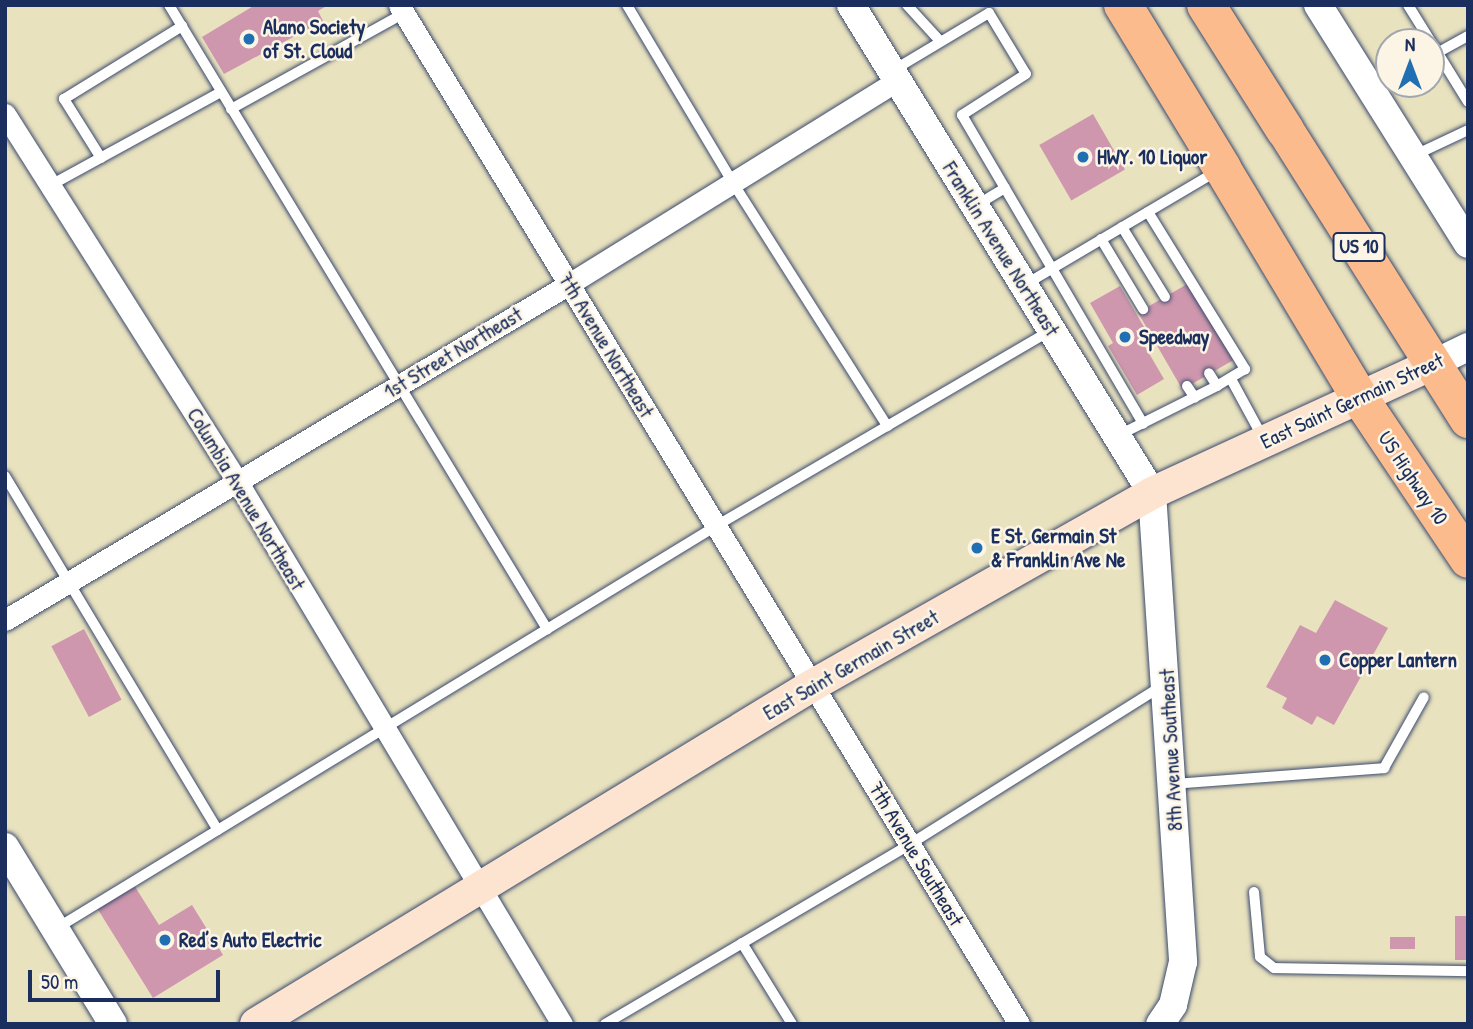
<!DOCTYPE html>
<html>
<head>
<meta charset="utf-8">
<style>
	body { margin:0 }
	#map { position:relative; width:1473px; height:1029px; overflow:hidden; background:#e9e2bf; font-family:"Patrick Hand",sans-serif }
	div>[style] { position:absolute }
	.building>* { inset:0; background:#ce97ad; transform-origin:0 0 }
	.roads { filter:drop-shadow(0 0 2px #3a4a6d) drop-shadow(0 0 2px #3a4a6d) }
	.service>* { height:10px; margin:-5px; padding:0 5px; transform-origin:5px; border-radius:5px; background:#fff }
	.minor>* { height:21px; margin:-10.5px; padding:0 10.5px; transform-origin:10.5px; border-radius:10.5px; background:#fff }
	.tertiary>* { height:28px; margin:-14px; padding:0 14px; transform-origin:14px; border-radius:14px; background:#fff }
	.secondary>* { height:32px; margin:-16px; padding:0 16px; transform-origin:16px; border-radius:16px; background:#fde4d1 }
	.trunk>* { height:37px; margin:-18.5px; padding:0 18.5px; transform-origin:18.5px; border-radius:18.5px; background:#fbbb8c }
	.motorway>* { height:38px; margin:-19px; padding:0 19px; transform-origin:19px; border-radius:19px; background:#fbbb8c }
	.dots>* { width:19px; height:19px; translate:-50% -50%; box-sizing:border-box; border:4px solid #fcf5e5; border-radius:50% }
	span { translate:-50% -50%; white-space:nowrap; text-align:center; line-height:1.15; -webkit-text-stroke:5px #fcf5e5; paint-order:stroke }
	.shield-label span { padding:2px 5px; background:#fcf5e5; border:2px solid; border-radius:5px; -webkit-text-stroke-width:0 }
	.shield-label { font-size:19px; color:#1b2f5e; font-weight:700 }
	.poi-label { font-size:21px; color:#1b2f5e; font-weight:700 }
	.left { translate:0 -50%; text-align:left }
	.street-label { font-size:21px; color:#1b2f5e }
	.frame { position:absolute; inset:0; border:7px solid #1b2f5e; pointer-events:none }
	.north { position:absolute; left:1375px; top:28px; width:70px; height:70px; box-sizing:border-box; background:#fcf5e5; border:2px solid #a2a6af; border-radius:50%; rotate:0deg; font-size:19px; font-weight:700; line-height:28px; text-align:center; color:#1b2f5e }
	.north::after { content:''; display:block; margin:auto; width:24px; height:32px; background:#1f6fb2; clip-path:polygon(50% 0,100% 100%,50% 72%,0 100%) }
	.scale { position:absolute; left:28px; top:970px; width:192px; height:32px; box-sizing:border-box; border:4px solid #1b2f5e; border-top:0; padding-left:9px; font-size:21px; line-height:24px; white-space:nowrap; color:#1b2f5e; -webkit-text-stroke:5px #fcf5e5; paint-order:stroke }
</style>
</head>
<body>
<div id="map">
	<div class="building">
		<i style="clip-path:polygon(255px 5px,328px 5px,318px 11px,323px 21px,224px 74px,202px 37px)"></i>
		<i style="left:1093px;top:114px;width:64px;height:62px;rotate:60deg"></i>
		<i style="left:1189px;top:283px;width:89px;height:59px;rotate:60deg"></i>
		<i style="clip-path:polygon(1120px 286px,1144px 327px,1136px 331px,1164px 379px,1137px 395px,1108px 346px,1113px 343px,1090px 303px)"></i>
		<i style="clip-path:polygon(1335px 600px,1388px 628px,1334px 725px,1317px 716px,1312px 725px,1282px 708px,1287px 698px,1266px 687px,1300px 625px,1316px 633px)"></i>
		<i style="left:84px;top:629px;width:80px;height:37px;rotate:62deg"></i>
		<i style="clip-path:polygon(134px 885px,159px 925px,192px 905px,223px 955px,153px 998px,97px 908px)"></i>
		<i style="left:1455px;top:916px;width:13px;height:44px"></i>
		<i style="left:1390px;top:937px;width:25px;height:12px"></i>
	</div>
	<div class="roads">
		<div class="service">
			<i style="left:169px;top:5px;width:730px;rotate:58.79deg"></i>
			<i style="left:627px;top:5px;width:207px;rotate:59.2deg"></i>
			<i style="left:733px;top:183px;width:288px;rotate:57.6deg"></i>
			<i style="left:907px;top:5px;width:47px;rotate:47.6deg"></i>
			<i style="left:1408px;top:5px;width:44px;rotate:58.1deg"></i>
			<i style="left:1431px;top:42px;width:70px;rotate:58.3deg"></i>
			<i style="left:1437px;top:53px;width:35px;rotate:-29deg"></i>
			<i style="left:892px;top:71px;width:113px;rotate:-30.9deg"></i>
			<i style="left:989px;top:13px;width:71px;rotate:58.8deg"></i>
			<i style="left:1026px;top:74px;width:76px;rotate:147.4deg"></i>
			<i style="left:962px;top:115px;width:358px;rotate:59.6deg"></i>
			<i style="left:231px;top:109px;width:198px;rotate:-29deg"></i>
			<i style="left:1413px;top:156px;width:61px;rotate:-25.3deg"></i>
			<i style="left:101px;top:158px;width:70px;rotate:-122.1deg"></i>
			<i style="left:64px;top:99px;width:139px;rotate:-31.7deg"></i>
			<i style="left:51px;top:185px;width:194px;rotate:-28.7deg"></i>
			<i style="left:975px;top:206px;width:35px;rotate:-31deg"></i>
			<i style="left:1148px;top:212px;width:185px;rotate:58.3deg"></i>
			<i style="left:1245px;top:369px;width:33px;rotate:149deg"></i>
			<i style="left:1122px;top:227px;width:82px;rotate:58.4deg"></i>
			<i style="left:1101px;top:239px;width:82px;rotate:59deg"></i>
			<i style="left:1026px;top:284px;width:222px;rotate:-30.6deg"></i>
			<i style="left:1231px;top:379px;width:67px;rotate:61.5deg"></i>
			<i style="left:1187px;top:386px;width:14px;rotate:56deg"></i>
			<i style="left:1119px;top:435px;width:110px;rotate:-26.6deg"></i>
			<i style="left:1217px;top:386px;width:15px;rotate:-122deg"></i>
			<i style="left:5px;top:476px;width:413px;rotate:59deg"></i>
			<i style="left:1173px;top:784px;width:212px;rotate:-4.3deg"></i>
			<i style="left:1384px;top:768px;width:81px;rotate:-60.6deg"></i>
			<i style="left:1254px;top:892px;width:65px;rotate:84.7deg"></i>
			<i style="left:1260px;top:957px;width:18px;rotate:38deg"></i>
			<i style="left:1274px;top:968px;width:194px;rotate:0.9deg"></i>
			<i style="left:57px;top:928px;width:772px;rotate:-31.38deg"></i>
			<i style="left:716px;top:526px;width:388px;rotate:-30.3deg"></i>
			<i style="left:742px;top:943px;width:95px;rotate:58.3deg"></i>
			<i style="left:605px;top:1024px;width:354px;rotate:-30.5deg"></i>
			<i style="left:910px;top:844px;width:297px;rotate:-32.1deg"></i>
		</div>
		<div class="minor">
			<i style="left:399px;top:5px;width:1193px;rotate:58.68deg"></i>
			<i style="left:5px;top:114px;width:434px;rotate:57.7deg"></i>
			<i style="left:237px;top:481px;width:633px;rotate:59.1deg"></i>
			<i style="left:5px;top:620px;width:656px;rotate:-30.78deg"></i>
			<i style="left:569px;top:284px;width:386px;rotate:-31.8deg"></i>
		</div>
		<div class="tertiary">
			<i style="left:851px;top:5px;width:573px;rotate:58.33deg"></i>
			<i style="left:1152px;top:493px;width:470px;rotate:86.2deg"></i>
			<i style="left:1183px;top:962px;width:44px;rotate:103.1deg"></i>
			<i style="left:1173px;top:1005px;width:23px;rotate:124deg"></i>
			<i style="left:1318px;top:5px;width:282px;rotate:57.9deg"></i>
			<i style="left:1433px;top:364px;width:39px;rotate:-26deg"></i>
			<i style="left:5px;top:847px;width:207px;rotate:58.6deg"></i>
		</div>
		<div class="secondary">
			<i style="left:256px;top:1024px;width:652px;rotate:-31.33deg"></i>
			<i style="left:813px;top:685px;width:390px;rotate:-29.5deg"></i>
			<i style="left:1152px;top:493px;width:309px;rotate:-24.7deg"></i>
		</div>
		<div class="trunk">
			<i style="left:1285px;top:130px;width:342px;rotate:57.7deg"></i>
			<i style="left:1222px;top:168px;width:267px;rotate:59.1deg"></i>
			<i style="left:1359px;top:397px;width:195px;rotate:56.1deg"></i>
		</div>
		<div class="motorway">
			<i style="left:1123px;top:5px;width:191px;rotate:58.7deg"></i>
			<i style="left:1206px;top:5px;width:148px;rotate:57.7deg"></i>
		</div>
	</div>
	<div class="dots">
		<i style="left:249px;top:39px;background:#1f6fb2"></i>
		<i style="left:1083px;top:157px;background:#1f6fb2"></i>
		<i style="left:1125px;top:337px;background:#1f6fb2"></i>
		<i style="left:977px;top:548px;background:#1f6fb2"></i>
		<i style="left:1325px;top:660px;background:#1f6fb2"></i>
		<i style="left:165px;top:940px;background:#1f6fb2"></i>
	</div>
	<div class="shield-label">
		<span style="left:1359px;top:247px">US 10</span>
	</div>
	<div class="poi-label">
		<span class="left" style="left:263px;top:39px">Alano Society<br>of St. Cloud</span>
		<span class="left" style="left:1097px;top:157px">HWY. 10 Liquor</span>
		<span class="left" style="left:1139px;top:337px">Speedway</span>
		<span class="left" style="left:991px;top:548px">E St. Germain St<br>&amp; Franklin Ave Ne</span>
		<span class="left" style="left:1339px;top:660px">Copper Lantern</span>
		<span class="left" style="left:179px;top:940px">Red’s Auto Electric</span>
	</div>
	<div class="street-label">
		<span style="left:1001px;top:249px;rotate:58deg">Franklin Avenue Northeast</span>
		<span style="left:606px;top:345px;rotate:59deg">7th Avenue Northeast</span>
		<span style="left:453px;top:353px;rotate:-31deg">1st Street Northeast</span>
		<span style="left:1352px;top:401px;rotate:-25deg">East Saint Germain Street</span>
		<span style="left:1413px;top:478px;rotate:56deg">US Highway 10</span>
		<span style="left:246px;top:499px;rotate:59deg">Columbia Avenue Northeast</span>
		<span style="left:851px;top:665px;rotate:-30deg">East Saint Germain Street</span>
		<span style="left:1171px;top:750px;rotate:-93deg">8th Avenue Southeast</span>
		<span style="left:916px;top:854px;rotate:59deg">7th Avenue Southeast</span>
	</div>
	<div class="frame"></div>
	<div class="north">N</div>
	<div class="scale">50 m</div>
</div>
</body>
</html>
